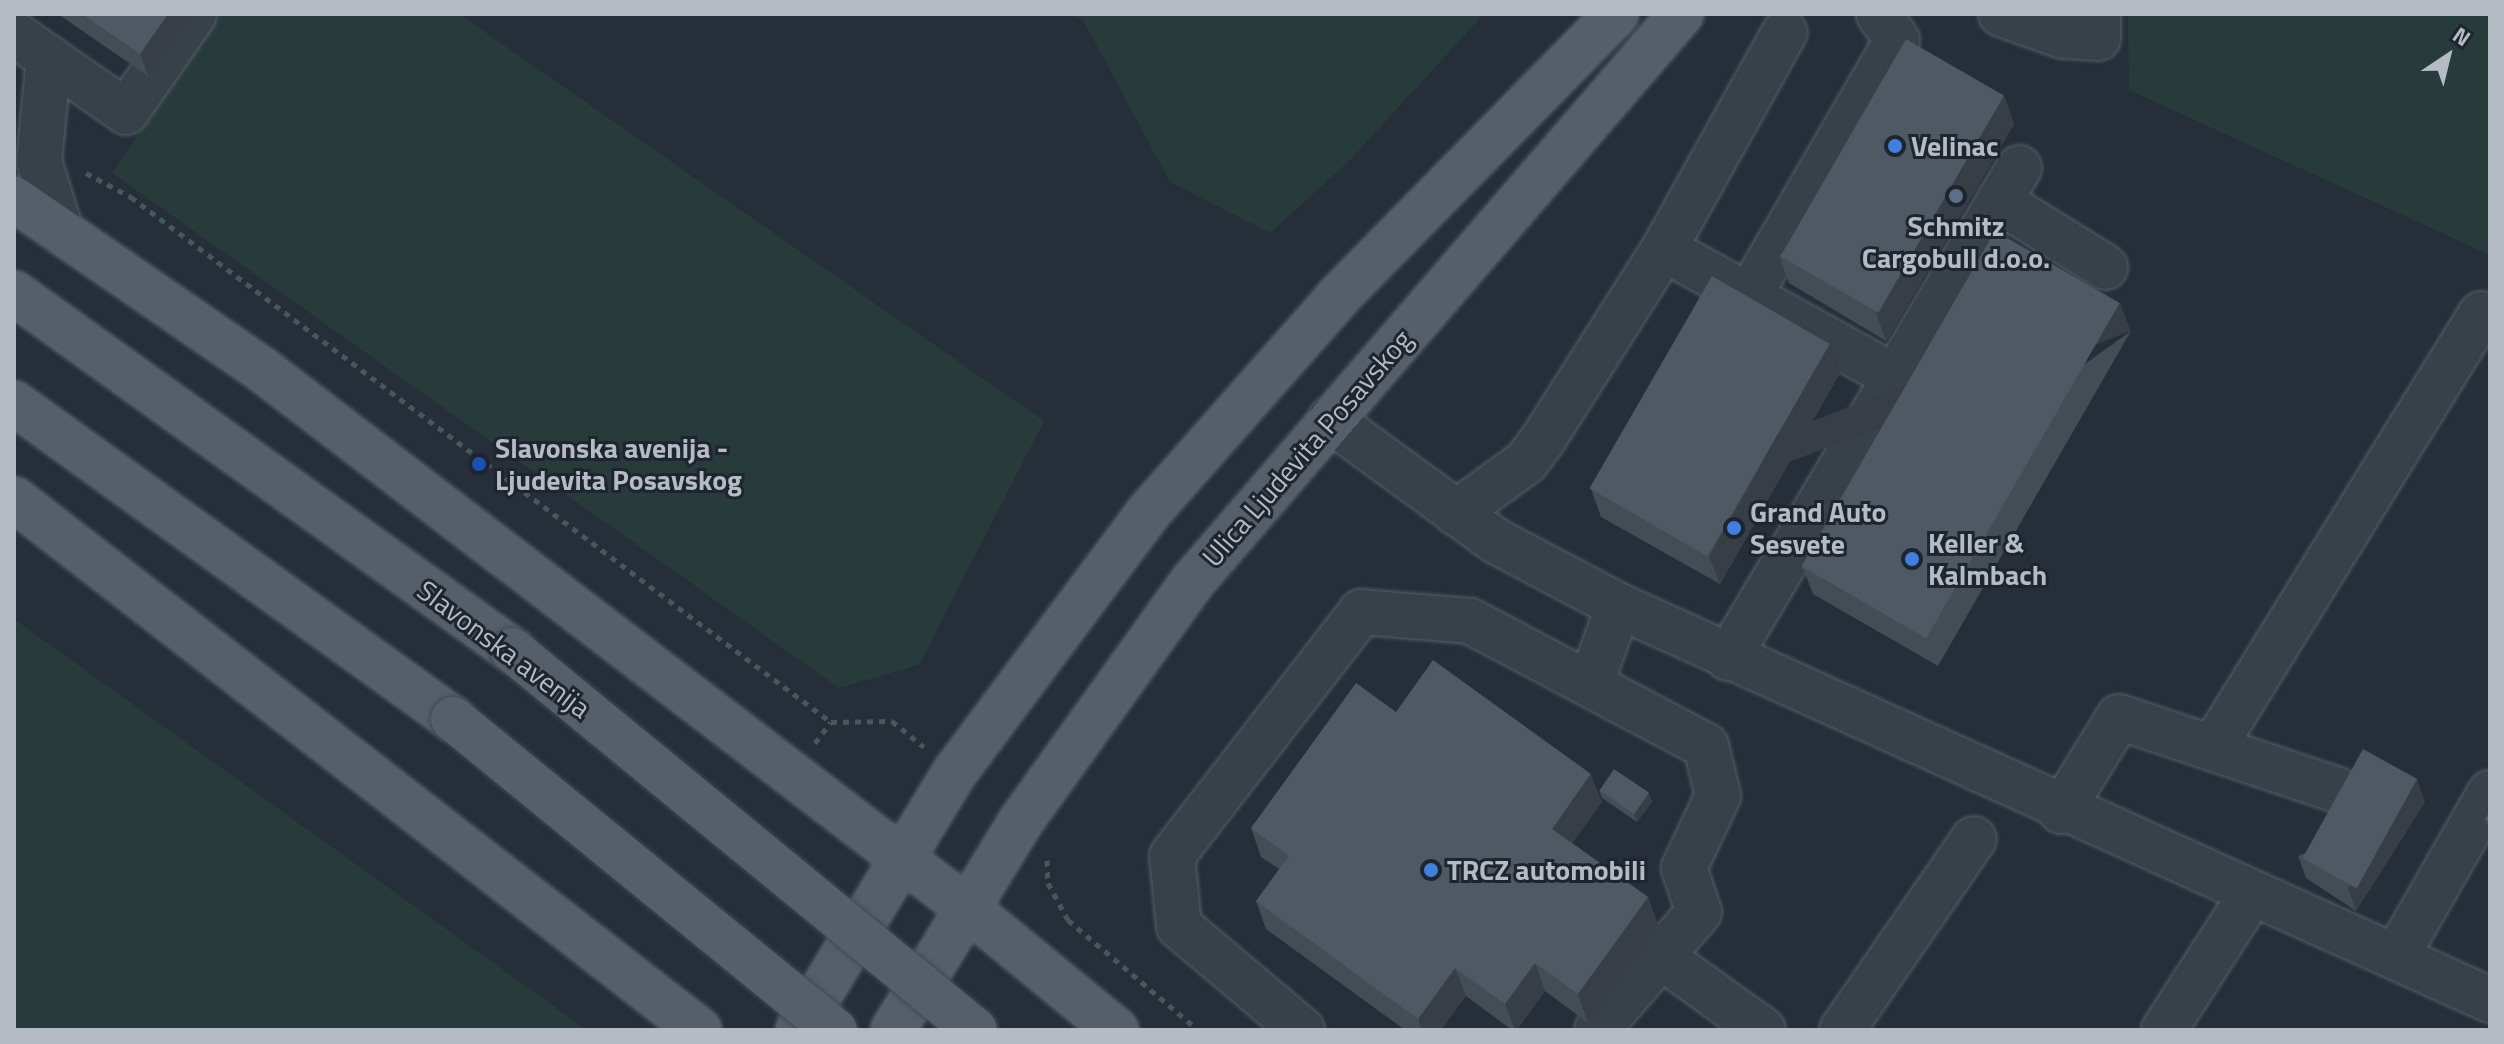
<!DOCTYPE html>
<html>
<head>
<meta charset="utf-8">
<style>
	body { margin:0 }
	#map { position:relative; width:2504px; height:1044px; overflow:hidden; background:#252e39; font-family:"Titillium Web",sans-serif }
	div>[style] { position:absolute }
	.green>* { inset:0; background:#283b3b }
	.path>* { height:5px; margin-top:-2.5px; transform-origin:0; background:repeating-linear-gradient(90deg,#475859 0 6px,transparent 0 12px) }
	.roads { filter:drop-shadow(0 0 2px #565e67) drop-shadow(0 0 2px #565e67) }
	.minor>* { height:44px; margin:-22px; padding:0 22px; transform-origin:22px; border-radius:22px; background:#384049 }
	.major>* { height:44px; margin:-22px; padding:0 22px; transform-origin:22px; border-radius:22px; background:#565f69 }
	.bridges { filter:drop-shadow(0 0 2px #414952) drop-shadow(0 0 2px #414952) }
	.major-bridge>* { height:44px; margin:-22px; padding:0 22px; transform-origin:22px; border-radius:22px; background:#565f69 }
	.wall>* { inset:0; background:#434d56 }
	.shaded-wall>* { inset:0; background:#373e46; transform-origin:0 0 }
	.building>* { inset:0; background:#4e5964; transform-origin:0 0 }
	.dots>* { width:22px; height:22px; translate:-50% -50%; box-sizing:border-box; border:4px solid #1e252e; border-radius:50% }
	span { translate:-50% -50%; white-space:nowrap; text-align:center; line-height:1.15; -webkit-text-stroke:6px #1e252e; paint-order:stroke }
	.poi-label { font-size:28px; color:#b4bbc5; font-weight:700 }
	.left { translate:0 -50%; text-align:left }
	.street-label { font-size:28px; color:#b4bbc5 }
	.frame { position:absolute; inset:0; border:16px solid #b4bbc5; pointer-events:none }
	.north { position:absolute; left:2408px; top:16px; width:80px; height:80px; -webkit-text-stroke:6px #1e252e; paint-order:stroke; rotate:35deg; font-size:22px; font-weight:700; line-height:32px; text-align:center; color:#b4bbc5 }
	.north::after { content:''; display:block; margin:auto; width:28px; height:36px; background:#b4bbc5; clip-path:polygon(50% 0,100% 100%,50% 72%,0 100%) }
</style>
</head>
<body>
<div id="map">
	<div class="green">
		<i style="clip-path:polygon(221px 14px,459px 14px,1044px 421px,919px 665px,839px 688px,112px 173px)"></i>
		<i style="clip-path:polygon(1072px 14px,1484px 14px,1348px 162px,1270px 233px,1170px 182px,1083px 20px)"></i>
		<i style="clip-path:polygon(2128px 14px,2490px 14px,2490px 255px,2129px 90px)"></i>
		<i style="clip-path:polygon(14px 619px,587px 1030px,14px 1030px)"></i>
	</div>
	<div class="path">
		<i style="left:86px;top:173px;width:51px;rotate:28.1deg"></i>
		<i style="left:131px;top:197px;width:875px;rotate:36.87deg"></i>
		<i style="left:831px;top:722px;width:61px;rotate:-0.9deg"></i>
		<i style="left:892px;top:721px;width:41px;rotate:39.1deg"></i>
		<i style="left:815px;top:743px;width:26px;rotate:-53deg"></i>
		<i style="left:1047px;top:860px;width:23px;rotate:88deg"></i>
		<i style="left:1048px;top:883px;width:42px;rotate:61.6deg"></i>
		<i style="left:1068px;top:920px;width:170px;rotate:40.2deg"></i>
	</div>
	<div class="roads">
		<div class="minor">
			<i style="left:2001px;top:14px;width:66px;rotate:19.5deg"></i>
			<i style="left:2063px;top:36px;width:35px;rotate:3deg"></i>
			<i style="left:2098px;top:38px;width:24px;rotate:-90deg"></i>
			<i style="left:14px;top:34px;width:136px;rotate:34.9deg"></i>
			<i style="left:126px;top:112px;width:119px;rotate:-55.2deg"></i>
			<i style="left:49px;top:58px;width:103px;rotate:95.5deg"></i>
			<i style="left:39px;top:161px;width:74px;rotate:72.8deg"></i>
			<i style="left:1999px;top:201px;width:125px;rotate:31.9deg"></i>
			<i style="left:1664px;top:249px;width:260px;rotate:29deg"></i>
			<i style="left:1750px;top:294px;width:293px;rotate:-59.9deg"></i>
			<i style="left:1897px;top:40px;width:32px;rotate:-125deg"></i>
			<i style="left:1330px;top:420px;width:205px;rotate:36.1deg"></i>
			<i style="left:1496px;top:541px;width:139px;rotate:27.9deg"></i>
			<i style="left:1619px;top:606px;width:956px;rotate:24.34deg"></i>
			<i style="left:1456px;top:513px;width:87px;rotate:-36.1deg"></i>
			<i style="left:1526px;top:462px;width:30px;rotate:-53deg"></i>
			<i style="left:1544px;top:438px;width:224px;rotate:-57.6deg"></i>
			<i style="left:1664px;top:249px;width:248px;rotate:-60.9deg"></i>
			<i style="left:1728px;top:658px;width:570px;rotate:-59.29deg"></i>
			<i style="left:1591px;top:682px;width:81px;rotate:-69.8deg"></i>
			<i style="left:2213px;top:748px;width:510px;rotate:-58.3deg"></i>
			<i style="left:2061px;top:811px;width:110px;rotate:-58.3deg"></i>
			<i style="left:2119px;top:717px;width:230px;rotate:18.5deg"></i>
			<i style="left:1660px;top:956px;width:127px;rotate:35.7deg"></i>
			<i style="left:2396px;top:957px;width:189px;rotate:-60.2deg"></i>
			<i style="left:1302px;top:1030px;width:161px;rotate:-139.8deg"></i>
			<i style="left:1179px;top:926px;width:70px;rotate:-95.7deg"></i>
			<i style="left:1172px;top:856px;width:309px;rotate:-52.2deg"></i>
			<i style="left:1361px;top:612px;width:109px;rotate:4.7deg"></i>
			<i style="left:1470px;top:621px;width:267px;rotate:27.9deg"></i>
			<i style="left:1706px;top:746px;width:51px;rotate:76.5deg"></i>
			<i style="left:1718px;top:796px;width:80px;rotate:115.3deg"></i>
			<i style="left:1684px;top:868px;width:46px;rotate:71.2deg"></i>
			<i style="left:1699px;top:912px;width:156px;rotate:130.8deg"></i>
			<i style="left:1842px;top:1030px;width:232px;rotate:-55.4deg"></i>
			<i style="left:2164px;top:1030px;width:161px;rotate:-57.2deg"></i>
		</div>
		<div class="major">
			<i style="left:14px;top:199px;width:298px;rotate:34.5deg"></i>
			<i style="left:260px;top:368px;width:890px;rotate:37.37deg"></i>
			<i style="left:967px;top:908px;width:193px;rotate:39.3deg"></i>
			<i style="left:14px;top:293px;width:613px;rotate:35.64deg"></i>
			<i style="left:14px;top:403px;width:541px;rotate:35.75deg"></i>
			<i style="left:14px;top:499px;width:867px;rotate:37.78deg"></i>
			<i style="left:798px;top:1030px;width:302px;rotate:-58.7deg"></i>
			<i style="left:955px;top:772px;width:322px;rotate:-53.3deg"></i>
			<i style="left:1147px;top:514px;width:289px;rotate:-48.6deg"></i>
			<i style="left:1338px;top:297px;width:397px;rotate:-45.5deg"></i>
			<i style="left:893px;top:1030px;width:241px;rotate:-58.5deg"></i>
			<i style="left:1019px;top:824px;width:300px;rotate:-54.4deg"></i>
			<i style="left:1194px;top:580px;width:747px;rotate:-49.29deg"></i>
		</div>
	</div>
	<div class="bridges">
		<div class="major-bridge">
			<i style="left:512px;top:650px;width:599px;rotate:39.38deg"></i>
			<i style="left:453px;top:719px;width:493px;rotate:39.2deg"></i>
		</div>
	</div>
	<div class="wall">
		<i style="clip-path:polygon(58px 14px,192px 14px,149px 77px)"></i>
		<i style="clip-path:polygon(2004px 96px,2014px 124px,1886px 341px,1789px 283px,1779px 255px)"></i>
		<i style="clip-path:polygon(2131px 331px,1938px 666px,1813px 594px,1802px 566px)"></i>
		<i style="clip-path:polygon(1841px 371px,1720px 584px,1601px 517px,1591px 489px)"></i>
		<i style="clip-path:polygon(1599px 790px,1649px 793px,1652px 802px,1637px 822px,1602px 798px)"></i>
		<i style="clip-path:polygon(1602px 802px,1572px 843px,1648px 897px,1658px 925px,1588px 1023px,1545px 991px,1517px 1030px,1512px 1030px,1466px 996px,1441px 1030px,1405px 1030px,1266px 929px,1256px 901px,1279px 869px,1261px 857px,1251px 828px)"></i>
		<i style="clip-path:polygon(2425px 802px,2356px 911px,2306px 878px,2298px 856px)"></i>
		<i style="clip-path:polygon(2490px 811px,2490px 832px,2485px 819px)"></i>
	</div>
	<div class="shaded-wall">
		<i style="clip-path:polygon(168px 14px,192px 14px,149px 77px,140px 54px)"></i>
		<i style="clip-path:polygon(2004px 96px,2014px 124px,1886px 341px,1876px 313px)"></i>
		<i style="left:2120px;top:303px;width:30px;height:386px;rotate:69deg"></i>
		<i style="clip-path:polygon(1830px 343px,1841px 371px,1720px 584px,1709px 556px)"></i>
		<i style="clip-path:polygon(1591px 774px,1602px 802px,1562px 857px,1552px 829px)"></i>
		<i style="clip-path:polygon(2417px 779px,2425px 802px,2356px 911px,2348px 888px)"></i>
		<i style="clip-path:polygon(1649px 793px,1652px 802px,1637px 822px,1634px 814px)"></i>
		<i style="clip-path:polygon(1648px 897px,1658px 925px,1588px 1023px,1578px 994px)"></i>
		<i style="clip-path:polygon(1535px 963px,1545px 991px,1517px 1030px,1515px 1030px,1505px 1004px)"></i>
		<i style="clip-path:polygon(1455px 968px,1466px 996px,1441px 1030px,1422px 1030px,1418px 1019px)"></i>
	</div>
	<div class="building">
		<i style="clip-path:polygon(82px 14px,168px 14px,140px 54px)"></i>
		<i style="left:1906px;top:39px;width:113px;height:251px;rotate:30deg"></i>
		<i style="left:1995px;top:231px;width:144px;height:387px;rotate:30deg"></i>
		<i style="left:1712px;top:276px;width:136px;height:245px;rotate:30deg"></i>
		<i style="clip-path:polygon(1433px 660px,1591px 774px,1552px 829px,1648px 897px,1578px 994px,1535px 963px,1505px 1004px,1455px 968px,1418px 1019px,1256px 901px,1289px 856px,1251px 828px,1356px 683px,1396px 712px)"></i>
		<i style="left:2363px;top:749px;width:62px;height:125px;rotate:29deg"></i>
		<i style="left:1614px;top:769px;width:42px;height:26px;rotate:34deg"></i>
		<i style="clip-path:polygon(2490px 811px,2490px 822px,2485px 819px)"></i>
	</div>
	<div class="dots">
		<i style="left:1895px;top:146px;background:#3f7fe0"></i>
		<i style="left:1956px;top:196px;background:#5c6f8a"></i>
		<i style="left:479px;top:464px;background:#1a4fb4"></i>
		<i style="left:1734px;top:528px;background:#3f7fe0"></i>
		<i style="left:1912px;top:559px;background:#3f7fe0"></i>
		<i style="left:1431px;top:870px;background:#3f7fe0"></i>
	</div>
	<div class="poi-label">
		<span class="left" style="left:1911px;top:146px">Velinac</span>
		<span style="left:1956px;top:242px">Schmitz<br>Cargobull d.o.o.</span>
		<span class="left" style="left:495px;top:464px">Slavonska avenija -<br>Ljudevita Posavskog</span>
		<span class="left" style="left:1750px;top:528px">Grand Auto<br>Sesvete</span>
		<span class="left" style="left:1928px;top:559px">Keller &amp;<br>Kalmbach</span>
		<span class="left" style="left:1447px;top:870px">TRCZ automobili</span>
	</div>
	<div class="street-label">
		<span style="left:1307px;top:448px;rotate:-49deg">Ulica Ljudevita Posavskog</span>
		<span style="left:504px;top:649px;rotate:37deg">Slavonska avenija</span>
	</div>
	<div class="frame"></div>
	<div class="north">N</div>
</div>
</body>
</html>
